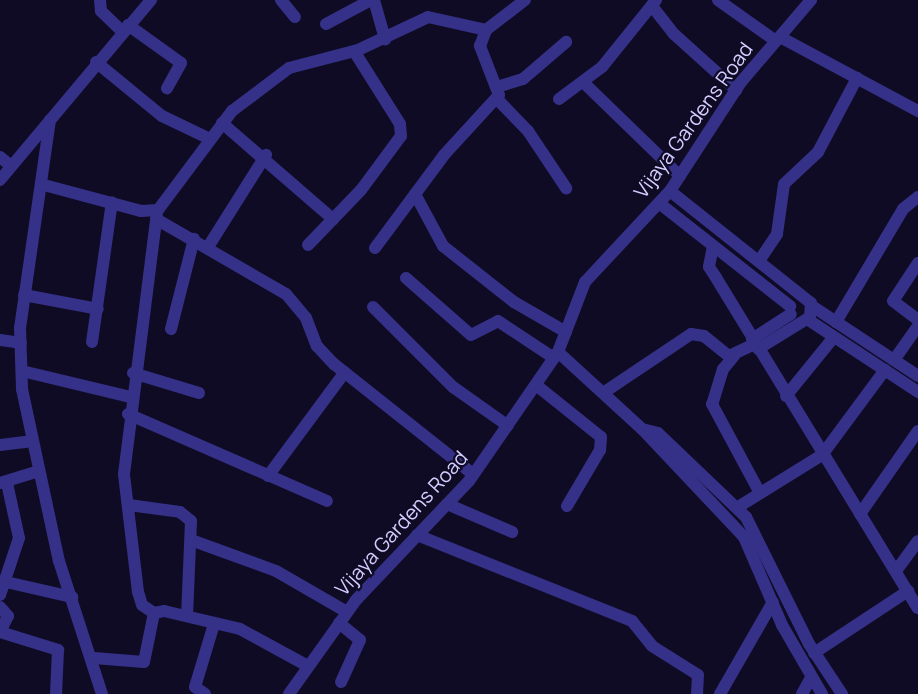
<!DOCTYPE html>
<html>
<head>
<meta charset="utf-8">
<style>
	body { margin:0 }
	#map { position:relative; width:918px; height:694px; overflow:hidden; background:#100b24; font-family:Manrope,sans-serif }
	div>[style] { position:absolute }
	.minor>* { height:12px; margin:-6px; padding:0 6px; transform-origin:6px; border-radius:6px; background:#353188 }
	span { translate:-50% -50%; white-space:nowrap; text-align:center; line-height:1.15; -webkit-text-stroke:4.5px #100b24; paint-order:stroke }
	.street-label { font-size:20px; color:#d4ceff }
</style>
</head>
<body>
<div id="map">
	<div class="minor">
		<i style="left:100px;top:0;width:11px;rotate:85deg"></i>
		<i style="left:101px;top:11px;width:29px;rotate:44deg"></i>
		<i style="left:281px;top:0;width:22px;rotate:51deg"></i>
		<i style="left:374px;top:0;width:41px;rotate:74.2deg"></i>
		<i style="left:718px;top:0;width:71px;rotate:35.3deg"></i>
		<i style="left:652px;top:6px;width:36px;rotate:52deg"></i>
		<i style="left:674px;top:34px;width:84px;rotate:42.1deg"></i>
		<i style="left:326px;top:24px;width:51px;rotate:-28.1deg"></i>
		<i style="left:128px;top:25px;width:65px;rotate:35.6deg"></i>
		<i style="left:181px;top:63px;width:29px;rotate:119deg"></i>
		<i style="left:780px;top:37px;width:157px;rotate:28.2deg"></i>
		<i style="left:96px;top:62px;width:85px;rotate:39.3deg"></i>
		<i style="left:162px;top:116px;width:53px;rotate:25.6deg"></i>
		<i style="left:583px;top:82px;width:135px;rotate:44.1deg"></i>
		<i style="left:500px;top:86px;width:24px;rotate:-17deg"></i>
		<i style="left:523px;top:79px;width:57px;rotate:-40.7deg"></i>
		<i style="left:497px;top:99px;width:45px;rotate:45.9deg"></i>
		<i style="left:528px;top:131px;width:69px;rotate:56.3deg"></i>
		<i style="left:559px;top:99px;width:54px;rotate:-36.7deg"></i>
		<i style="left:602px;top:67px;width:86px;rotate:-51.1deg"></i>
		<i style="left:50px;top:120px;width:210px;rotate:98.2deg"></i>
		<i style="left:20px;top:328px;width:61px;rotate:88.1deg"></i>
		<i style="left:22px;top:389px;width:176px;rotate:77.9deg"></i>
		<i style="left:59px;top:561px;width:140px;rotate:72.1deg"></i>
		<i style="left:222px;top:123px;width:147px;rotate:40.9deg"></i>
		<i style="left:0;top:157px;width:13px;rotate:39deg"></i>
		<i style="left:0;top:180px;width:235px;rotate:-50deg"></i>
		<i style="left:44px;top:185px;width:100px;rotate:15deg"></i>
		<i style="left:141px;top:211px;width:17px;rotate:-3deg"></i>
		<i style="left:158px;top:210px;width:124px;rotate:-53.2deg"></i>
		<i style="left:232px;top:111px;width:71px;rotate:-37deg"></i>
		<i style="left:289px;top:68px;width:71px;rotate:-14.6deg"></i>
		<i style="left:358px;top:50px;width:77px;rotate:-25.2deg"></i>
		<i style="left:428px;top:17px;width:59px;rotate:12.6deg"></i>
		<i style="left:486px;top:30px;width:49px;rotate:-37.6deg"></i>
		<i style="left:670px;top:191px;width:180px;rotate:38.5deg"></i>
		<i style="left:811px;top:303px;width:14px;rotate:94deg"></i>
		<i style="left:810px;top:317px;width:61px;rotate:148.4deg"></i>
		<i style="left:415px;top:194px;width:59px;rotate:61.7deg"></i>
		<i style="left:443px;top:246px;width:90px;rotate:38.3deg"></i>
		<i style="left:514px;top:302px;width:60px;rotate:30deg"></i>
		<i style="left:659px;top:203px;width:167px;rotate:38.2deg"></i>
		<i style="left:156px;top:219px;width:150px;rotate:30deg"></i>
		<i style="left:286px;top:294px;width:31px;rotate:50deg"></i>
		<i style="left:306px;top:318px;width:30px;rotate:69deg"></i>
		<i style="left:317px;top:346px;width:25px;rotate:47deg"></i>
		<i style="left:334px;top:364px;width:177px;rotate:38.4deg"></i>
		<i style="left:308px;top:245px;width:76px;rotate:-46.1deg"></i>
		<i style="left:361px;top:190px;width:67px;rotate:-53.5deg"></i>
		<i style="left:401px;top:136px;width:12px;rotate:-95deg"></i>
		<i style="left:400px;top:124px;width:86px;rotate:-122.2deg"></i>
		<i style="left:713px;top:246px;width:21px;rotate:101deg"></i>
		<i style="left:709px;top:267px;width:11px;rotate:56deg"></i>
		<i style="left:715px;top:276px;width:389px;rotate:58.6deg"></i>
		<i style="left:208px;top:247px;width:109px;rotate:-57.8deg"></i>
		<i style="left:375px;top:248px;width:116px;rotate:-53.4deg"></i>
		<i style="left:444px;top:155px;width:81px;rotate:-47.5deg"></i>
		<i style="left:499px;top:95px;width:53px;rotate:-111.2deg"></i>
		<i style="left:480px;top:46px;width:17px;rotate:-69deg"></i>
		<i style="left:759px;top:261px;width:32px;rotate:-56deg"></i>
		<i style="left:777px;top:234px;width:50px;rotate:-82deg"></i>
		<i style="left:784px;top:184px;width:47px;rotate:-43.3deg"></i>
		<i style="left:818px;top:152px;width:84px;rotate:-62.2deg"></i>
		<i style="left:918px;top:263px;width:45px;rotate:123.3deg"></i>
		<i style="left:893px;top:301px;width:31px;rotate:37deg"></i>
		<i style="left:406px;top:278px;width:86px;rotate:41.2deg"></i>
		<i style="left:471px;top:335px;width:30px;rotate:-27deg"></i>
		<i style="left:498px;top:321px;width:67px;rotate:33.5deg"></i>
		<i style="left:24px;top:295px;width:75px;rotate:10.7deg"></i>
		<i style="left:812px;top:306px;width:127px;rotate:33.4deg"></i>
		<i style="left:373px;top:307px;width:113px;rotate:45deg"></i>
		<i style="left:453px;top:387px;width:67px;rotate:35.3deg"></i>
		<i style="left:807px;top:319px;width:133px;rotate:33.3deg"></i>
		<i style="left:836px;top:322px;width:131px;rotate:-59.3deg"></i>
		<i style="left:903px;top:209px;width:19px;rotate:-39deg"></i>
		<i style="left:171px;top:329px;width:93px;rotate:-75.7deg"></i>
		<i style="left:752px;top:339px;width:46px;rotate:-32.7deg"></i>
		<i style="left:0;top:340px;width:21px;rotate:8deg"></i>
		<i style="left:92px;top:342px;width:141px;rotate:-81.9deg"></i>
		<i style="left:558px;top:352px;width:114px;rotate:42.5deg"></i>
		<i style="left:642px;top:429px;width:149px;rotate:46.6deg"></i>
		<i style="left:744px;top:537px;width:96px;rotate:66.6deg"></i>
		<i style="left:782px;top:625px;width:80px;rotate:59.9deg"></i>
		<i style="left:734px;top:356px;width:17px;rotate:130deg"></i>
		<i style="left:723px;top:369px;width:37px;rotate:107deg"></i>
		<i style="left:712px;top:404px;width:101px;rotate:61.7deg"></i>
		<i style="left:894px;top:360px;width:42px;rotate:-54.8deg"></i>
		<i style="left:22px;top:371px;width:111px;rotate:13.5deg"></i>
		<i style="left:133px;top:373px;width:69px;rotate:16.9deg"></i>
		<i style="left:536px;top:385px;width:83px;rotate:38.7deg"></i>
		<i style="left:601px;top:437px;width:13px;rotate:94deg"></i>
		<i style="left:600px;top:450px;width:65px;rotate:120.5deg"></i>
		<i style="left:603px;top:393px;width:106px;rotate:-33.8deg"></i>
		<i style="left:691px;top:334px;width:13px;rotate:9deg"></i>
		<i style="left:704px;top:336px;width:32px;rotate:39deg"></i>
		<i style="left:729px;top:356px;width:29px;rotate:-25deg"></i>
		<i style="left:786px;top:396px;width:76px;rotate:-50.9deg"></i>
		<i style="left:128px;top:414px;width:217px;rotate:23.6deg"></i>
		<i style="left:642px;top:429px;width:16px;rotate:14deg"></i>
		<i style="left:658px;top:433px;width:122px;rotate:43.7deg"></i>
		<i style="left:746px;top:517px;width:142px;rotate:63.6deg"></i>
		<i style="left:809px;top:644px;width:60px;rotate:56.6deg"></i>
		<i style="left:0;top:445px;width:31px;rotate:-7deg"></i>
		<i style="left:268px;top:476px;width:129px;rotate:-53.5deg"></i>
		<i style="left:0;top:483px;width:39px;rotate:-17deg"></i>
		<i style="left:447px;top:504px;width:71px;rotate:23.3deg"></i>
		<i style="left:129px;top:505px;width:51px;rotate:7.8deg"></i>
		<i style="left:180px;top:512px;width:14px;rotate:39deg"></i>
		<i style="left:191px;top:521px;width:94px;rotate:92.4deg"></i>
		<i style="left:738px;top:507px;width:99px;rotate:-31.8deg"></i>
		<i style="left:822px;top:455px;width:106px;rotate:-53.5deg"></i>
		<i style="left:860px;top:514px;width:101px;rotate:-55.1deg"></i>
		<i style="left:417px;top:535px;width:232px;rotate:21.8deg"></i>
		<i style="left:632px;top:621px;width:32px;rotate:51deg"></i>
		<i style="left:652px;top:646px;width:54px;rotate:32.2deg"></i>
		<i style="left:698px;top:675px;width:19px;rotate:93deg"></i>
		<i style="left:191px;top:540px;width:90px;rotate:20deg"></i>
		<i style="left:276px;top:571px;width:82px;rotate:30deg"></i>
		<i style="left:896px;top:571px;width:37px;rotate:-54deg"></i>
		<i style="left:6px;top:582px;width:68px;rotate:12.8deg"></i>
		<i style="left:0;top:595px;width:60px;rotate:-71.6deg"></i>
		<i style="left:19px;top:538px;width:56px;rotate:-102.3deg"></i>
		<i style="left:0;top:607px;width:12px;rotate:48deg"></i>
		<i style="left:8px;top:616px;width:18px;rotate:117deg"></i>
		<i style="left:154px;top:613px;width:14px;rotate:-146deg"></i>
		<i style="left:142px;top:605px;width:14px;rotate:-107deg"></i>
		<i style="left:138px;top:592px;width:119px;rotate:-96.8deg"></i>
		<i style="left:124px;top:474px;width:262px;rotate:-82.8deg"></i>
		<i style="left:339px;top:623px;width:27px;rotate:39deg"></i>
		<i style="left:360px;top:640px;width:46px;rotate:114.3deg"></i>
		<i style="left:0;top:632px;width:61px;rotate:17.2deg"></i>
		<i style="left:58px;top:650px;width:44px;rotate:92.6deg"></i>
		<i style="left:814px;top:653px;width:113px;rotate:-33.4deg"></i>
		<i style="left:94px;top:658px;width:50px;rotate:4.6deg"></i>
		<i style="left:144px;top:662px;width:50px;rotate:-78.5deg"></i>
		<i style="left:154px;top:613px;width:10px;rotate:-11deg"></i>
		<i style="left:164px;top:611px;width:78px;rotate:13.3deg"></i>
		<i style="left:240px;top:629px;width:77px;rotate:28.6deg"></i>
		<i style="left:205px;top:694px;width:12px;rotate:-145deg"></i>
		<i style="left:195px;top:687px;width:66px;rotate:-73.2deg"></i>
		<i style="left:289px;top:694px;width:115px;rotate:-54.5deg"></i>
		<i style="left:356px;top:600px;width:164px;rotate:-46.5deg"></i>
		<i style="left:469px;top:481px;width:157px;rotate:-55.4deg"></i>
		<i style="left:558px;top:352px;width:75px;rotate:-68.9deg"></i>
		<i style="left:585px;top:282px;width:125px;rotate:-47deg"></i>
		<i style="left:670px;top:191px;width:130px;rotate:-56.9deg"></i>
		<i style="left:741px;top:82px;width:108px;rotate:-49.5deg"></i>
		<i style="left:720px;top:694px;width:106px;rotate:-60.1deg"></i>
		<i style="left:802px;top:694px;width:18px;rotate:-61deg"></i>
	</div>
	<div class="street-label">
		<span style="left:693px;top:120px;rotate:-54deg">Vijaya Gardens Road</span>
		<span style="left:401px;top:523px;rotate:-48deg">Vijaya Gardens Road</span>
	</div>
</div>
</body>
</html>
